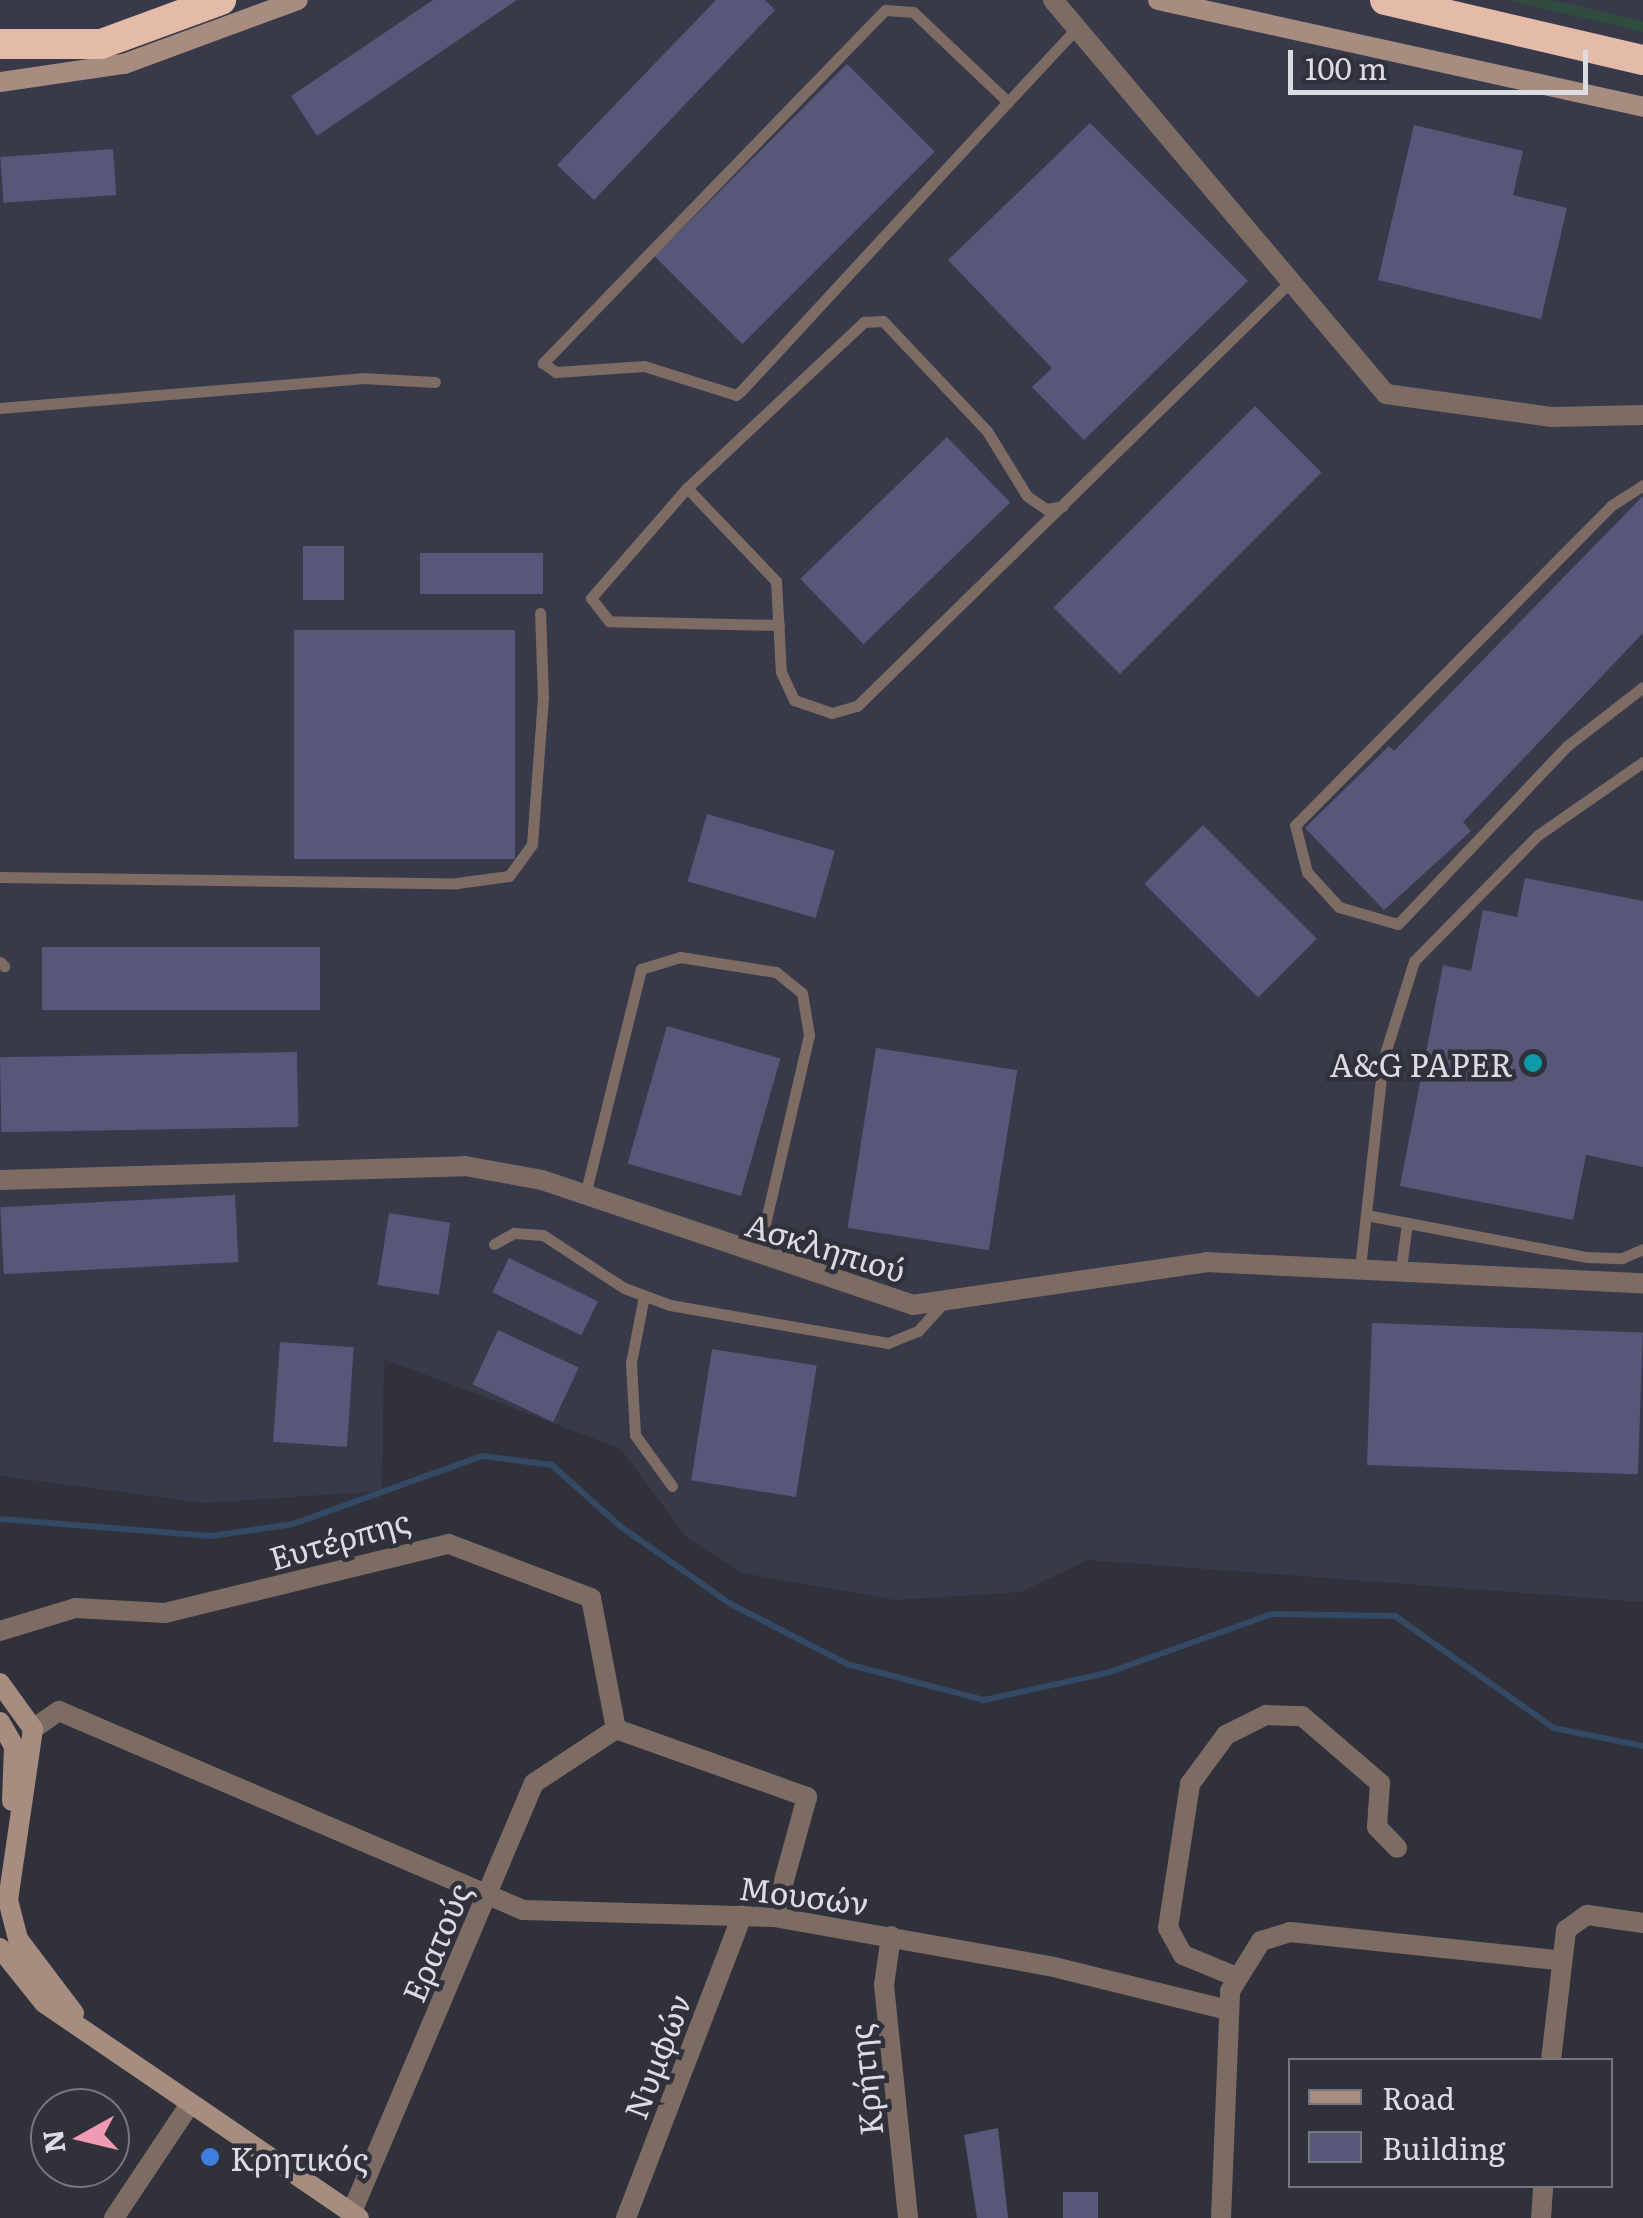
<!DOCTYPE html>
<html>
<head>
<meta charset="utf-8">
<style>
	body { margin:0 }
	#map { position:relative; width:1643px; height:2218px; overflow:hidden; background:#31313b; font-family:Literata,serif }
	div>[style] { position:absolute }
	.built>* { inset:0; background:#383949 }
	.green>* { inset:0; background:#2f4c3e }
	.stream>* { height:6px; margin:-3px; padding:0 3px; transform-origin:3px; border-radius:3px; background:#334964 }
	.building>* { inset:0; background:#575879; transform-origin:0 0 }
	.lane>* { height:11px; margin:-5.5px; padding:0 5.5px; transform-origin:5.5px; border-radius:5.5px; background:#7d6c64 }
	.street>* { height:20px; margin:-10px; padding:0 10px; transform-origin:10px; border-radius:10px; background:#7d6c64 }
	.secondary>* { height:20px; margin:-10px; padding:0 10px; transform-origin:10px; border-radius:10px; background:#a78c80 }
	.highway>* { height:30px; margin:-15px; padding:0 15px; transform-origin:15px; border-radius:15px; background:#e4bba8 }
	.dots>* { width:28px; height:28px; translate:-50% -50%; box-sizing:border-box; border:5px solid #31313b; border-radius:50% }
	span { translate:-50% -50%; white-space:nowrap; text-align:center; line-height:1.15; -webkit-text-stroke:9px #31313b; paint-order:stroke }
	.poi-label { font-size:32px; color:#dcdde3 }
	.right { translate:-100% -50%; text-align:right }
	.left { translate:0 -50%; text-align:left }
	.street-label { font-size:32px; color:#dcdde3 }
	.legend { position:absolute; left:1288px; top:2058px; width:325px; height:130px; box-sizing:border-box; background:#31313b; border:2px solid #75767e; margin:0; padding:12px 18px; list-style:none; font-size:30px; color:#dcdde3 }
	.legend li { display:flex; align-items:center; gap:20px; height:50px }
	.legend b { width:50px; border:2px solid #75767e }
	.north { position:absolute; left:30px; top:2088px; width:100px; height:100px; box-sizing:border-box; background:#31313b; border:2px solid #75767e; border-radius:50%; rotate:262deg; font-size:28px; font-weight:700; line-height:40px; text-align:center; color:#dcdde3 }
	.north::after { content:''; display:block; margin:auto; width:35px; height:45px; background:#f19ab3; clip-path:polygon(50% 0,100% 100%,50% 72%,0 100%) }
	.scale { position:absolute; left:1288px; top:50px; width:300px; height:45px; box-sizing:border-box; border:5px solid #dcdde3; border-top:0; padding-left:12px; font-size:30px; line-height:35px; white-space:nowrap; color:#dcdde3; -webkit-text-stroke:8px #31313b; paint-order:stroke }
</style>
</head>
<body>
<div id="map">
	<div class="built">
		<i style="clip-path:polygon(0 0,1643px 0,1643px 1602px,1088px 1560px,1021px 1592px,895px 1600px,742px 1573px,687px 1538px,621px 1449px,384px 1359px,382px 1491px,204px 1503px,0 1476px)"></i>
	</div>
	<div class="green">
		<i style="clip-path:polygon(1507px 0,1552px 0,1643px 21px,1643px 32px)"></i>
	</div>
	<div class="stream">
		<i style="left:0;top:1519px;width:212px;rotate:4.6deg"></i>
		<i style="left:211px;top:1536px;width:83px;rotate:-8.3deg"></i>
		<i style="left:293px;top:1524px;width:201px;rotate:-19.8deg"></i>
		<i style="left:482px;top:1456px;width:71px;rotate:7.3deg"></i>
		<i style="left:552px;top:1465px;width:91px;rotate:41.9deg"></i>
		<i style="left:620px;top:1526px;width:133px;rotate:35.2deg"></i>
		<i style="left:729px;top:1603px;width:133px;rotate:27.3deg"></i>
		<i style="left:847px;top:1664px;width:142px;rotate:14.7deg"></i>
		<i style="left:984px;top:1700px;width:126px;rotate:-12.4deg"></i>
		<i style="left:1107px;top:1673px;width:175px;rotate:-19.7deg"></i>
		<i style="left:1272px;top:1614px;width:123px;rotate:0.9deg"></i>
		<i style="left:1395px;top:1616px;width:194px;rotate:35.2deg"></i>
		<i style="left:1554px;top:1728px;width:91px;rotate:11.4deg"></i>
	</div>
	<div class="building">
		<i style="clip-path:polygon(433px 0,517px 0,317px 136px,291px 96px)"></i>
		<i style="clip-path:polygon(716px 0,765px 0,775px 10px,594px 200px,557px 165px)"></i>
		<i style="left:847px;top:64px;width:124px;height:272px;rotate:45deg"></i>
		<i style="clip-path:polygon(1090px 123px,1248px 281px,1084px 440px,1032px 387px,1052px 368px,948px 260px)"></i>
		<i style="clip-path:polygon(1414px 125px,1523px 151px,1513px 195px,1567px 208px,1541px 319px,1378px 280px)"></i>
		<i style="left:113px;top:149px;width:46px;height:113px;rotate:86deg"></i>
		<i style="left:1255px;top:406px;width:94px;height:285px;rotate:45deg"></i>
		<i style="left:947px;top:437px;width:91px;height:204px;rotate:46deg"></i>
		<i style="clip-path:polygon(1643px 496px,1643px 633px,1463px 822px,1471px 831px,1384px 910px,1305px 828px,1389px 746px,1394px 751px)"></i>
		<i style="left:303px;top:546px;width:41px;height:54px"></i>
		<i style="left:420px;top:553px;width:123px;height:41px"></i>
		<i style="left:294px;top:630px;width:221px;height:229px"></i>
		<i style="left:707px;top:814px;width:133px;height:70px;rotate:16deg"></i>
		<i style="left:1203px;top:825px;width:161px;height:83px;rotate:45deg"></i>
		<i style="clip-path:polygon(1525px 878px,1643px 901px,1643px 1167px,1586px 1155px,1573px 1220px,1400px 1186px,1443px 965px,1471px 971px,1483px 910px,1517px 917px)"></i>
		<i style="left:320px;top:947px;width:63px;height:278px;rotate:90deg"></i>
		<i style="left:667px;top:1026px;width:118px;height:143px;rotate:16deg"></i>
		<i style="left:876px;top:1048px;width:143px;height:182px;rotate:9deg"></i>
		<i style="left:297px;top:1052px;width:75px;height:297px;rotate:89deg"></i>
		<i style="left:235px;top:1195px;width:67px;height:235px;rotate:87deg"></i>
		<i style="left:389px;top:1213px;width:62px;height:73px;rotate:9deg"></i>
		<i style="left:509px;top:1258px;width:99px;height:38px;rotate:26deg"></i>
		<i style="left:1372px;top:1323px;width:271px;height:142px;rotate:2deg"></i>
		<i style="left:498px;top:1330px;width:89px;height:60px;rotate:25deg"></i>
		<i style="left:280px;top:1342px;width:74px;height:100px;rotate:4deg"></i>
		<i style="left:712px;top:1349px;width:106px;height:133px;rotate:9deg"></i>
		<i style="clip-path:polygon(998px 2128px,1008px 2218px,977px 2218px,964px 2135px)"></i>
		<i style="left:1063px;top:2192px;width:35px;height:26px"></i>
	</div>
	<div class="lane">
		<i style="left:1008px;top:102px;width:131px;rotate:-136.5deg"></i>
		<i style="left:913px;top:12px;width:28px;rotate:-176deg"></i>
		<i style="left:885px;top:10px;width:492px;rotate:134.1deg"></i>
		<i style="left:543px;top:363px;width:16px;rotate:35deg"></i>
		<i style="left:556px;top:372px;width:88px;rotate:-3.9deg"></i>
		<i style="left:644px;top:366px;width:96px;rotate:17.5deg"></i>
		<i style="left:736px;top:395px;width:6px;rotate:-39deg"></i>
		<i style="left:741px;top:391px;width:393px;rotate:-47.3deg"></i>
		<i style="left:1008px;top:102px;width:96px;rotate:-47.1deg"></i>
		<i style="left:0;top:408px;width:363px;rotate:-4.7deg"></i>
		<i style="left:362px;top:378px;width:73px;rotate:3.1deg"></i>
		<i style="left:1643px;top:485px;width:38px;rotate:147deg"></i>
		<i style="left:1611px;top:506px;width:449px;rotate:134.7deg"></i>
		<i style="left:1295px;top:825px;width:49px;rotate:75.7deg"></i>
		<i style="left:1307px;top:872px;width:47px;rotate:47.6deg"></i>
		<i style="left:1339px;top:907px;width:61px;rotate:16.1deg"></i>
		<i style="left:1398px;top:924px;width:245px;rotate:-46.5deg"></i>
		<i style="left:1567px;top:746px;width:96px;rotate:-37.8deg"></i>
		<i style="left:687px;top:488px;width:129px;rotate:46.3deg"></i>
		<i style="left:776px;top:581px;width:91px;rotate:86.9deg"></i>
		<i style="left:781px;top:672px;width:31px;rotate:65deg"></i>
		<i style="left:794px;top:700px;width:40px;rotate:18.9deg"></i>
		<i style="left:832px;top:713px;width:26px;rotate:-16deg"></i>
		<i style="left:857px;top:706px;width:606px;rotate:-44.4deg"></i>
		<i style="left:779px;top:625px;width:170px;rotate:-178.7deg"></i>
		<i style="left:609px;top:621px;width:29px;rotate:-128deg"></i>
		<i style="left:591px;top:598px;width:146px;rotate:-48.9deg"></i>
		<i style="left:687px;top:488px;width:243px;rotate:-43.2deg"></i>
		<i style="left:864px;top:322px;width:19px;rotate:-3deg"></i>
		<i style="left:883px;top:321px;width:151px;rotate:46.6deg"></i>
		<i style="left:987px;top:431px;width:76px;rotate:58.4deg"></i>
		<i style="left:1027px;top:496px;width:23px;rotate:34deg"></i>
		<i style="left:1046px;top:509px;width:17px;rotate:-10deg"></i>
		<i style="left:0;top:877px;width:457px;rotate:0.8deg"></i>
		<i style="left:457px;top:883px;width:52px;rotate:-7.7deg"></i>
		<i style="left:509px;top:876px;width:39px;rotate:-54deg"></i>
		<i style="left:532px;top:844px;width:147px;rotate:-85.7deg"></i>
		<i style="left:543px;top:697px;width:84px;rotate:-92deg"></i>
		<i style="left:0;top:962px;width:6px;rotate:45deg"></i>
		<i style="left:585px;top:1195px;width:233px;rotate:-76.1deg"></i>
		<i style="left:641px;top:969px;width:41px;rotate:-17.1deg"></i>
		<i style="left:680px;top:957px;width:97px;rotate:8.9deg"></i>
		<i style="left:776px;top:972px;width:33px;rotate:39deg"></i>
		<i style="left:802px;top:993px;width:43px;rotate:80.5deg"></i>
		<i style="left:809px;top:1035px;width:225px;rotate:103.1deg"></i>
		<i style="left:1366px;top:1215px;width:225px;rotate:10.8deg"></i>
		<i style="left:1587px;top:1257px;width:35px;rotate:2deg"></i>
		<i style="left:1622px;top:1258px;width:23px;rotate:-23deg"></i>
		<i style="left:494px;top:1244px;width:23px;rotate:-29deg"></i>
		<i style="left:514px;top:1233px;width:29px;rotate:4deg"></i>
		<i style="left:543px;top:1235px;width:97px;rotate:33.2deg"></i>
		<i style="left:624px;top:1288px;width:49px;rotate:20.3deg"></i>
		<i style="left:670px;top:1305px;width:221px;rotate:9.9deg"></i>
		<i style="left:888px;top:1343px;width:32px;rotate:-22deg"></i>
		<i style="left:918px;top:1331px;width:40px;rotate:-48deg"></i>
		<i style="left:1360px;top:1268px;width:209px;rotate:-83.7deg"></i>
		<i style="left:1383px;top:1060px;width:104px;rotate:-72.6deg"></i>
		<i style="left:1414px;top:961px;width:177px;rotate:-45.5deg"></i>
		<i style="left:1538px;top:835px;width:128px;rotate:-34.8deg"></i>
		<i style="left:1401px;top:1268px;width:45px;rotate:-82.4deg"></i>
		<i style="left:644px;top:1296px;width:68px;rotate:101deg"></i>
		<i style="left:631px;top:1363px;width:72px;rotate:86.8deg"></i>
		<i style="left:635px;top:1435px;width:63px;rotate:54deg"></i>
	</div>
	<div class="street">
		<i style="left:1053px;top:0;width:516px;rotate:49.8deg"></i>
		<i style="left:1386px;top:394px;width:168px;rotate:7.9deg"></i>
		<i style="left:1552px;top:417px;width:91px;rotate:-1.3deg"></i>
		<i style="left:0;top:1180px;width:465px;rotate:-1.7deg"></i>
		<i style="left:465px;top:1166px;width:78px;rotate:10.3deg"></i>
		<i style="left:542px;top:1180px;width:391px;rotate:18.6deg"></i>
		<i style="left:913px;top:1305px;width:296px;rotate:-8.3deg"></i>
		<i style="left:1206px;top:1262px;width:438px;rotate:2.8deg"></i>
		<i style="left:0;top:1631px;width:78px;rotate:-17deg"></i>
		<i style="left:75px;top:1608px;width:90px;rotate:3.2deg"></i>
		<i style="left:165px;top:1613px;width:292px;rotate:-13.7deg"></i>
		<i style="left:449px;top:1544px;width:152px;rotate:20.8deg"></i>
		<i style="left:591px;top:1598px;width:133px;rotate:79.2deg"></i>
		<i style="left:33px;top:1729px;width:32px;rotate:-35deg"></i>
		<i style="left:59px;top:1711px;width:505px;rotate:23.21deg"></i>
		<i style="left:523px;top:1910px;width:251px;rotate:1.6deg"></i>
		<i style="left:774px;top:1917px;width:284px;rotate:10.1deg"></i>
		<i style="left:1054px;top:1967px;width:179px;rotate:13.9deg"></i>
		<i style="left:616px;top:1729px;width:203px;rotate:19.6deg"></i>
		<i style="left:807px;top:1797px;width:124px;rotate:105.4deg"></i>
		<i style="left:891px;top:1936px;width:49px;rotate:98.1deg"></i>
		<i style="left:884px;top:1985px;width:234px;rotate:84.1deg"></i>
		<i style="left:1234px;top:1976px;width:55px;rotate:-157.6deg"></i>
		<i style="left:1183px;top:1955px;width:31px;rotate:-119deg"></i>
		<i style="left:1168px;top:1928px;width:146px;rotate:-81.3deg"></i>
		<i style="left:1190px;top:1784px;width:61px;rotate:-53.7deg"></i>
		<i style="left:1226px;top:1735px;width:45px;rotate:-26.6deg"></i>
		<i style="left:1266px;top:1715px;width:36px;rotate:2deg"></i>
		<i style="left:1302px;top:1716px;width:103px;rotate:40.7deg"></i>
		<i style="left:1380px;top:1783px;width:44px;rotate:93.9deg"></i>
		<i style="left:1377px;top:1827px;width:29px;rotate:46deg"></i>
		<i style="left:1551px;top:2060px;width:131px;rotate:-83.4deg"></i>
		<i style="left:1566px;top:1930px;width:26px;rotate:-36deg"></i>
		<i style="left:1587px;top:1915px;width:57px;rotate:8.1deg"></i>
		<i style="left:351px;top:2214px;width:468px;rotate:-67deg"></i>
		<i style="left:534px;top:1783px;width:98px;rotate:-33.4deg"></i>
		<i style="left:114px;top:2218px;width:137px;rotate:-56.3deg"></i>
		<i style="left:626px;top:2218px;width:324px;rotate:-69deg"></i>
		<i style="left:1221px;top:2218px;width:227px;rotate:-87.7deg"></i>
		<i style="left:1230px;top:1991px;width:59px;rotate:-58.2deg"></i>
		<i style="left:1261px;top:1941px;width:30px;rotate:-17deg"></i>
		<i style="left:1290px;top:1932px;width:269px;rotate:6deg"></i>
		<i style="left:1541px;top:2218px;width:32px;rotate:-86deg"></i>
	</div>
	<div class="secondary">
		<i style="left:1158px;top:0;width:497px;rotate:12.4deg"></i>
		<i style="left:0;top:82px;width:125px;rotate:-8.3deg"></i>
		<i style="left:124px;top:64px;width:185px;rotate:-20.2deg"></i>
		<i style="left:0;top:1683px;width:57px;rotate:54.3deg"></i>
		<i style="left:33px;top:1729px;width:173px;rotate:98.3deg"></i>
		<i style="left:8px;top:1900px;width:40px;rotate:75.6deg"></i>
		<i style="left:18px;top:1939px;width:93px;rotate:52.9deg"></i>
		<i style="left:0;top:1722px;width:28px;rotate:60deg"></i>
		<i style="left:14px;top:1746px;width:55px;rotate:92.1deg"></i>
		<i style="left:0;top:1948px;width:70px;rotate:51.3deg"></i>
		<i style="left:44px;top:2003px;width:381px;rotate:34.3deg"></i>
	</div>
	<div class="highway">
		<i style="left:1385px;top:0;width:265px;rotate:13.1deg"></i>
		<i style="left:0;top:44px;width:101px"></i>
		<i style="left:101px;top:44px;width:128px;rotate:-20.1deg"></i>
	</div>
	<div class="dots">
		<i style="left:1533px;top:1063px;background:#0f9aa8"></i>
		<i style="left:210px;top:2157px;background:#3f7fe0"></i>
	</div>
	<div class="poi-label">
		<span class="right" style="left:1513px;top:1063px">A&amp;G PAPER</span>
		<span class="left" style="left:230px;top:2157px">Κρητικός</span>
	</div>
	<div class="street-label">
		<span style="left:826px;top:1246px;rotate:17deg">Ασκληπιού</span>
		<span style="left:339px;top:1538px;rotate:-16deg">Ευτέρπης</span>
		<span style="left:804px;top:1894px;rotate:7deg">Μουσών</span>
		<span style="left:435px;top:1942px;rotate:-67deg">Ερατούς</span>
		<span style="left:656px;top:2056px;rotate:-69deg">Νυμφών</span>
		<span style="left:864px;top:2080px;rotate:-96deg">Κρήτης</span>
	</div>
	<ul class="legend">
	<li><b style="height:12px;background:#a78c80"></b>Road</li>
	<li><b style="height:28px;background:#575879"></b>Building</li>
	</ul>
	<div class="north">N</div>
	<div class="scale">100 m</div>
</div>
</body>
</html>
